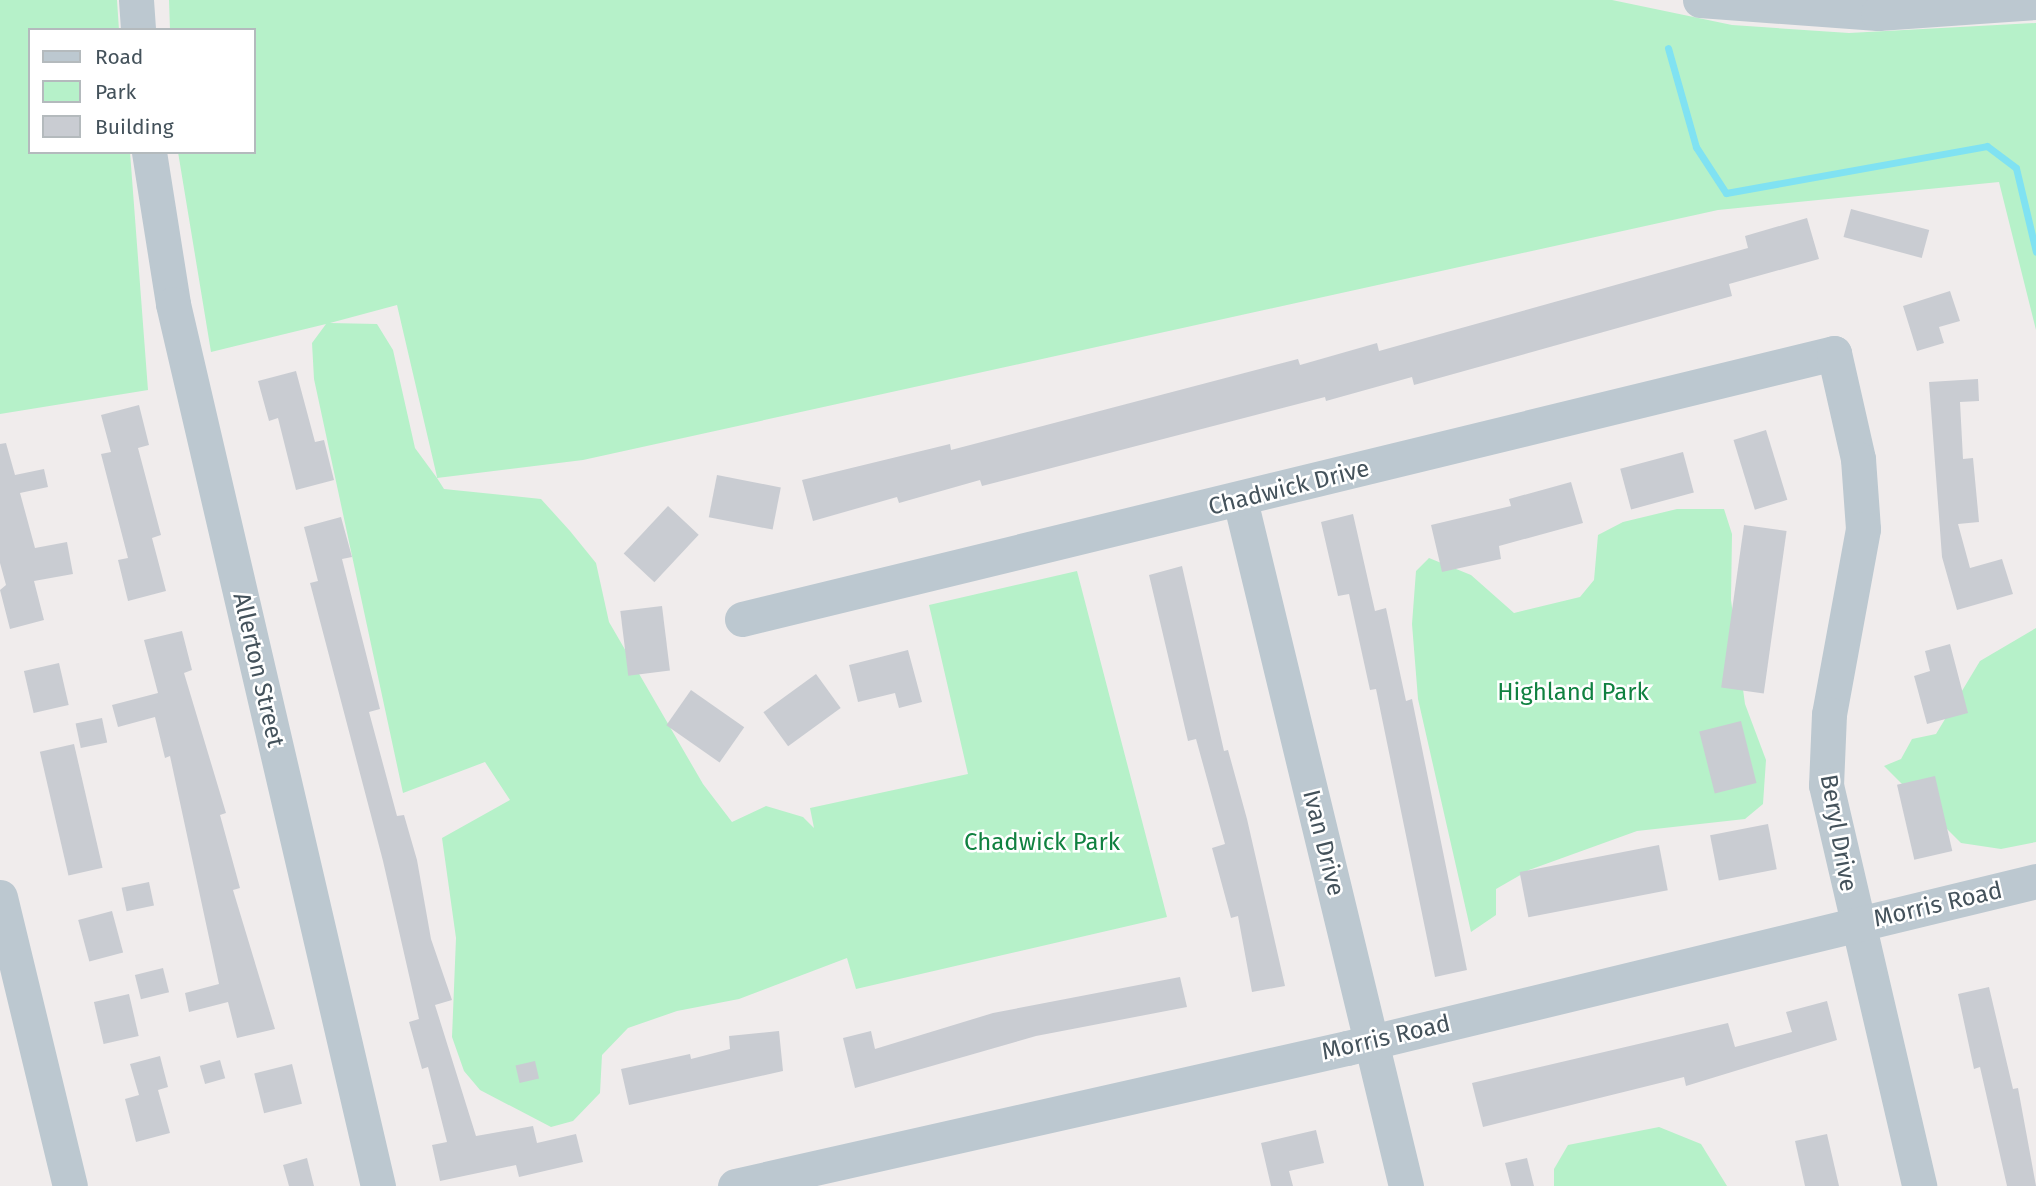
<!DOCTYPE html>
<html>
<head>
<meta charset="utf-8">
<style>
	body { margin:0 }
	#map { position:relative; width:2036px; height:1186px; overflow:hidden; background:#f0ecec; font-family:"Fira Sans",sans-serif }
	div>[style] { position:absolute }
	.green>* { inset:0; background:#b6f1c9 }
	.stream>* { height:7px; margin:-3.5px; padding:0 3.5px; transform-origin:3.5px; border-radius:3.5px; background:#80e2f2 }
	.building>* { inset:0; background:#c9ccd2; transform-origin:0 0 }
	.minor>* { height:35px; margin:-17.5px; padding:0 17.5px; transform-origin:17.5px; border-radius:17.5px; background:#bcc8d0 }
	span { translate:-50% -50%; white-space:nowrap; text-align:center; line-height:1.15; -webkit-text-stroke:5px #fff; paint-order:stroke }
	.street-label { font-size:24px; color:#44525b }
	.park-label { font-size:24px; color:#108140 }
	.legend { position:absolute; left:28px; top:28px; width:228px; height:126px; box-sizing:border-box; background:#fff; border:2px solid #b4babd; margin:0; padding:9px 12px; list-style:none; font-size:21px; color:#44525b }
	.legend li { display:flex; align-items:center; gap:14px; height:35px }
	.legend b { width:35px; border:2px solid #b4babd }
</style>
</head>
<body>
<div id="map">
	<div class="green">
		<i style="clip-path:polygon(0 0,117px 0,119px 30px,30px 30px,30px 152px,130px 152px,148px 390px,0 414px)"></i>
		<i style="clip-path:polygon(evenodd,169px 0,1612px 0,1732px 25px,1849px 33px,2036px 23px,2036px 330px,1999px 182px,1718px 210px,583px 460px,437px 478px,444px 489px,541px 499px,570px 531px,596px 563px,609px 622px,703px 784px,732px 822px,766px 806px,803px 817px,814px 828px,810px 808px,968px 774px,929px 605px,1077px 571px,1167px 917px,856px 989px,847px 958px,739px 999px,677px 1011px,628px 1028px,602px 1055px,600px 1093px,573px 1121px,551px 1127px,480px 1090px,464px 1071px,452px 1037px,456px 938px,442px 838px,510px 800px,485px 762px,403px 793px,314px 379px,312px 343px,326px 324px,211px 352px,178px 152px,254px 152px,254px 30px,170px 30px,169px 0,397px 305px,437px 477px,437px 478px,415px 448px,393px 350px,377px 324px,330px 323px,397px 305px)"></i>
		<i style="clip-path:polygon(1677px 509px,1724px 509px,1732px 534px,1731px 600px,1745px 704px,1766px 760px,1763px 804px,1745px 819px,1637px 831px,1529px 870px,1496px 889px,1496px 915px,1471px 932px,1418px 699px,1412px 624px,1416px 571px,1429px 558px,1471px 575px,1514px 613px,1580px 597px,1594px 580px,1598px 535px,1623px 522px)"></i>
		<i style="clip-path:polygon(2036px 628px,2036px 842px,2001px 849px,1961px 843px,1884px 766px,1901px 759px,1912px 739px,1936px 734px,1980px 661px)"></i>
		<i style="clip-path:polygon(1659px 1127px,1701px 1144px,1727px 1186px,1554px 1186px,1554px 1169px,1568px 1145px)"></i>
	</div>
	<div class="stream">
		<i style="left:1668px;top:48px;width:103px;rotate:74.2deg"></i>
		<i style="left:1696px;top:147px;width:55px;rotate:56.9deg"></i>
		<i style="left:1726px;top:193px;width:265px;rotate:-10.2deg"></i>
		<i style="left:1987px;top:146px;width:36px;rotate:37deg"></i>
		<i style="left:2016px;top:168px;width:86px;rotate:76.6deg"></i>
	</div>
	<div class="building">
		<i style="left:1851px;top:209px;width:81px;height:29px;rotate:15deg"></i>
		<i style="clip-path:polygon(1807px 218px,1819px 259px,1729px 284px,1732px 296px,1414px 385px,1412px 377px,1326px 401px,1325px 397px,982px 486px,980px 480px,899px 503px,897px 497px,813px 521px,802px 480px,950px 444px,951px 450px,1298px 359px,1300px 365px,1377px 343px,1379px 351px,1748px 248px,1745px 236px)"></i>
		<i style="clip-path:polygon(1950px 291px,1960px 321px,1939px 327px,1944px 343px,1917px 351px,1903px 306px)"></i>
		<i style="clip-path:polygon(296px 371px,315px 442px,324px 440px,334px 480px,296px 490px,278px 418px,269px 421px,258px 381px)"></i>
		<i style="clip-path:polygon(1978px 379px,1979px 401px,1960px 402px,1963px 459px,1973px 458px,1979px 522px,1958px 524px,1970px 568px,2002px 559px,2013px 594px,1957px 610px,1942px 557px,1929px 382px)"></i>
		<i style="clip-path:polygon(139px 405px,149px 445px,138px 448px,161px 535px,152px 538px,166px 591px,128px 601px,118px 560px,128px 558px,101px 454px,111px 452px,101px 415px)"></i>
		<i style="left:1766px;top:430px;width:73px;height:34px;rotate:73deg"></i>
		<i style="clip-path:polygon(6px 443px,15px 475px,44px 469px,48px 487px,20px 493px,35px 548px,67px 542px,73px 574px,34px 581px,44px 620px,10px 629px,0 590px,6px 585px,0 563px,0 444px)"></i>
		<i style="left:1683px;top:452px;width:42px;height:65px;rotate:75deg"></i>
		<i style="left:717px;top:475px;width:65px;height:43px;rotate:11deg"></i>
		<i style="clip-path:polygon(1571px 482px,1583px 523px,1499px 546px,1501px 559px,1442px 572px,1431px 525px,1511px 506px,1509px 499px)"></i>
		<i style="left:668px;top:506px;width:42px;height:65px;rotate:43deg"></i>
		<i style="clip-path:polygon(1353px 514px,1375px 611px,1386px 608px,1406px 701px,1412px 699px,1467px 970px,1435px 977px,1376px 689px,1370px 690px,1349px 594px,1338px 596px,1321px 522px)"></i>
		<i style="clip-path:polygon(341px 517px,352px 557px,342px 559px,380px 709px,369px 712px,397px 816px,404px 815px,417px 860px,431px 939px,452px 1000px,435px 1005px,476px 1136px,533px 1126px,537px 1143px,576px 1134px,583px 1162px,519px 1177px,516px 1165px,440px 1181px,432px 1145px,447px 1142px,428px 1067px,422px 1069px,409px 1022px,419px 1019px,383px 861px,310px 583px,318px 581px,304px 527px)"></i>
		<i style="left:1744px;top:525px;width:43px;height:164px;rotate:8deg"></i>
		<i style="clip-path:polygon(1182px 566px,1224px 751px,1228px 750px,1247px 819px,1285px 986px,1252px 992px,1238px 916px,1231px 918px,1212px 848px,1225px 844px,1196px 739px,1188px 741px,1149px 575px)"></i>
		<i style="left:662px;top:606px;width:65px;height:42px;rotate:83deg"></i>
		<i style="clip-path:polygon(182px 631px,192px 670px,184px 673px,226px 813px,220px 815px,240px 888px,233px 890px,275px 1029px,237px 1038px,228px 1002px,189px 1012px,185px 993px,219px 984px,170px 756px,165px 758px,155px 717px,118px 727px,112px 705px,158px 693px,144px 640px)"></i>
		<i style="clip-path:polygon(1950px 644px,1968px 713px,1927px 724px,1914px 676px,1930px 671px,1925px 651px)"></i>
		<i style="clip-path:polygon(908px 650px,922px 702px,899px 708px,895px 693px,858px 702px,849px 665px)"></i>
		<i style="left:59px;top:663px;width:43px;height:36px;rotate:77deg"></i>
		<i style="left:816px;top:674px;width:42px;height:65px;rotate:54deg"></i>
		<i style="left:691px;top:690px;width:65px;height:43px;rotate:35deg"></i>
		<i style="left:102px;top:718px;width:25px;height:27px;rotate:78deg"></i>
		<i style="left:1741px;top:721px;width:64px;height:43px;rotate:76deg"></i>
		<i style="left:74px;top:744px;width:127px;height:35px;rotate:77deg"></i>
		<i style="left:1935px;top:776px;width:77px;height:39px;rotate:77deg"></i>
		<i style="left:1768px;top:824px;width:46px;height:59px;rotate:79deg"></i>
		<i style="left:1659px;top:845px;width:46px;height:142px;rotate:79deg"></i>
		<i style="left:149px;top:882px;width:24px;height:28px;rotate:78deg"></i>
		<i style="left:112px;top:911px;width:43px;height:35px;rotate:75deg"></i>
		<i style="left:163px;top:968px;width:25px;height:29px;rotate:76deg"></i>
		<i style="clip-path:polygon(1180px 977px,1187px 1007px,1036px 1036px,855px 1088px,843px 1038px,871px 1031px,875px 1049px,993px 1013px)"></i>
		<i style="clip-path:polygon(1989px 987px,2013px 1089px,2018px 1088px,2036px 1186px,2007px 1186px,1980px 1067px,1974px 1069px,1958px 994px)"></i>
		<i style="left:129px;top:994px;width:43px;height:36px;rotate:77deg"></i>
		<i style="clip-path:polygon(1827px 1001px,1837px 1040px,1686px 1086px,1684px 1077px,1483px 1127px,1472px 1083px,1728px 1023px,1735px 1047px,1792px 1032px,1786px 1012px)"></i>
		<i style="clip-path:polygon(779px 1031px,783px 1071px,629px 1105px,621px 1069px,690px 1054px,691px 1059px,730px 1049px,729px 1036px)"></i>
		<i style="clip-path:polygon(160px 1056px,168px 1087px,158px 1090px,170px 1133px,136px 1142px,125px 1099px,139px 1095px,130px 1064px)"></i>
		<i style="left:220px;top:1060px;width:19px;height:21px;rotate:74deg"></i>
		<i style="left:535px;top:1061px;width:18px;height:20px;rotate:77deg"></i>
		<i style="left:292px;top:1064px;width:41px;height:39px;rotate:76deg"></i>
		<i style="clip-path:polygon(1316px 1130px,1324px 1163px,1289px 1171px,1293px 1186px,1271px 1186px,1261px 1143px)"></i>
		<i style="clip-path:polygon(1827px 1134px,1839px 1186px,1805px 1186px,1795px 1141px)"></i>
		<i style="clip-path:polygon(307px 1158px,314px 1186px,289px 1186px,283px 1165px)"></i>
		<i style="clip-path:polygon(1527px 1158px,1534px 1186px,1511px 1186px,1505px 1163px)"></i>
	</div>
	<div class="minor">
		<i style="left:136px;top:0;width:30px;rotate:86deg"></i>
		<i style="left:1700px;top:0;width:178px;rotate:4.2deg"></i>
		<i style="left:1878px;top:13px;width:158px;rotate:-4deg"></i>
		<i style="left:149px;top:152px;width:154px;rotate:81deg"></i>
		<i style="left:173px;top:304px;width:906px;rotate:76.92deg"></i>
		<i style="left:1240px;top:500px;width:706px;rotate:76.4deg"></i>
		<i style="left:742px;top:619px;width:1124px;rotate:-13.69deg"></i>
		<i style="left:1834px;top:353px;width:109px;rotate:77.2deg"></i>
		<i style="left:1858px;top:459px;width:70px;rotate:85.9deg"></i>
		<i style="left:1863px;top:529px;width:188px;rotate:100.4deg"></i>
		<i style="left:1829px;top:714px;width:71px;rotate:92.4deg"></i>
		<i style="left:1826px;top:785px;width:412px;rotate:76.9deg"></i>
		<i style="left:0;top:897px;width:297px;rotate:76.4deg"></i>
		<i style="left:735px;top:1186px;width:627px;rotate:-12.71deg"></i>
		<i style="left:1347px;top:1048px;width:709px;rotate:-13.62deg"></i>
	</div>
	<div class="street-label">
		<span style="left:1289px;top:488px;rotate:-14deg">Chadwick Drive</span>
		<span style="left:258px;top:670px;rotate:77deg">Allerton Street</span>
		<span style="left:1838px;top:833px;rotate:80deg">Beryl Drive</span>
		<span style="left:1323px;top:843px;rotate:76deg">Ivan Drive</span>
		<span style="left:1938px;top:905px;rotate:-13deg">Morris Road</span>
		<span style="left:1386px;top:1038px;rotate:-13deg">Morris Road</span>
	</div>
	<div class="park-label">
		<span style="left:1573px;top:693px">Highland Park</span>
		<span style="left:1042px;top:843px">Chadwick Park</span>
	</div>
	<ul class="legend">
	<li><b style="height:9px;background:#bcc8d0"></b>Road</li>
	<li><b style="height:19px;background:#b6f1c9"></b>Park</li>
	<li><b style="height:19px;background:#c9ccd2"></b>Building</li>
	</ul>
</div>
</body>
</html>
